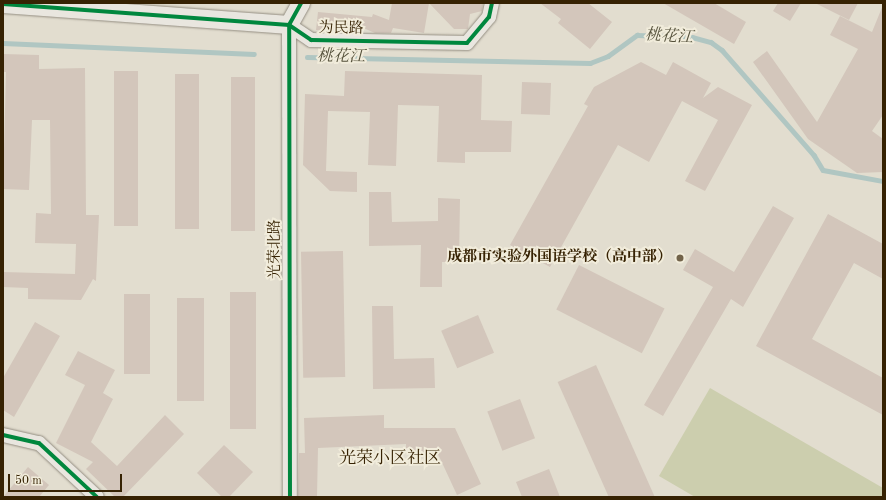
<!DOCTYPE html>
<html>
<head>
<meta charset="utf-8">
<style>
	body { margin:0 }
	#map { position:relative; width:886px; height:500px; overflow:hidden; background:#e2ddcf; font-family:"Old Standard TT","Noto Serif SC",serif }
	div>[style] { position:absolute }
	.green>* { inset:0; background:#ccceae }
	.stream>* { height:4.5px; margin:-2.25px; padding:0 2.25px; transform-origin:2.25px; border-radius:2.25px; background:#b0c6c2 }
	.building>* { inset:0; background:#d3c6bb; transform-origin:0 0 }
	.roads { filter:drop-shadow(0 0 1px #948e82) drop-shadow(0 0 1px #948e82) }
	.minor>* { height:14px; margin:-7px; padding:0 7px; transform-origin:7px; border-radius:7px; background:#e9e6df }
	.tertiary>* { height:18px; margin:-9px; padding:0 9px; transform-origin:9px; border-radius:9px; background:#e9e6df }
	.cycleway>* { height:4px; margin:-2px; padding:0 2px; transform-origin:2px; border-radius:2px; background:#00873e }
	.dots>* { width:11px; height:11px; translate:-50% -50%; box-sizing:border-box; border:2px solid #f1ecdb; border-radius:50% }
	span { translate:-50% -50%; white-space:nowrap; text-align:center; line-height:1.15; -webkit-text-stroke:4px #f1ecdb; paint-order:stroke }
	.street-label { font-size:15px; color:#362203 }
	.poi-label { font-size:15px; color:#362203; font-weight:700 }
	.right { translate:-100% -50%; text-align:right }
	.water-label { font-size:16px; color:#54503a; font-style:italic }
	.quarter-label { font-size:17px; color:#362203 }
	.frame { position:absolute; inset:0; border:4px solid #362203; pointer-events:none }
	.scale { position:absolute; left:8px; top:474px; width:114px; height:18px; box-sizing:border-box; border:2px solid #362203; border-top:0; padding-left:5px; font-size:12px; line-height:14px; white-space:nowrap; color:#362203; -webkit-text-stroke:3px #f1ecdb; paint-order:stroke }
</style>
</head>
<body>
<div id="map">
	<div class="green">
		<i style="clip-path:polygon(710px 388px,883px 488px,883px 497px,695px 497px,659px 476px)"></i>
	</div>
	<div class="stream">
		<i style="left:3px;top:43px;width:251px;rotate:2.5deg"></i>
		<i style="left:307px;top:57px;width:283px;rotate:1.2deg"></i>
		<i style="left:590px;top:63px;width:19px;rotate:-21deg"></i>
		<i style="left:608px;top:56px;width:36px;rotate:-36deg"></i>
		<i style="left:637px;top:35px;width:55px;rotate:2.1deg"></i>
		<i style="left:692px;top:37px;width:20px;rotate:15deg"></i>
		<i style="left:711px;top:42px;width:14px;rotate:36deg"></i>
		<i style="left:722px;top:50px;width:140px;rotate:48.8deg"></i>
		<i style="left:814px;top:155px;width:17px;rotate:59deg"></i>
		<i style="left:823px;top:170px;width:61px;rotate:10.4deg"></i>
	</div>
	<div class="building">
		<i style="clip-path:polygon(392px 3px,429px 3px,424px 33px,393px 28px,391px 33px,375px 33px,361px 27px,360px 32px,316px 30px,318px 12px,372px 17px,373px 14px,389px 20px)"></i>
		<i style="clip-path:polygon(429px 3px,483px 3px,482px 11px,470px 14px,468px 29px,454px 29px)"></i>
		<i style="clip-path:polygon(540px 3px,588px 3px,612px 22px,590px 49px,558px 23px,561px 19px)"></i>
		<i style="clip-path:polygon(663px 3px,714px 3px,746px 22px,734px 44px)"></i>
		<i style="clip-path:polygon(778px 3px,801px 3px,790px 21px,773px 11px)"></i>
		<i style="clip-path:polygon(815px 3px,858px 3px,849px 20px)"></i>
		<i style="clip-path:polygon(883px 5px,883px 115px,872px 131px,883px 139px,883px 172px,857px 173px,808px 139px,753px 62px,767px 51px,817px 122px,858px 49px,830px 35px,840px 16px,872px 32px)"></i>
		<i style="clip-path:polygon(3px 54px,39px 55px,39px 69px,85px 68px,86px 215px,99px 215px,96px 281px,93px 279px,81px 300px,28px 299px,28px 288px,3px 287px,3px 272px,75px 274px,76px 244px,35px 243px,36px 213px,51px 214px,50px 120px,32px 120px,29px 190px,3px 189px,6px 72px,3px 72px)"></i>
		<i style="clip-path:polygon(641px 62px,666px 75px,673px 62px,711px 83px,703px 98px,718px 87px,752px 105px,705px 191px,685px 181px,718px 120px,682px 101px,649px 162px,618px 145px,550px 267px,510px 245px,588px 106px,584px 104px,594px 87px)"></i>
		<i style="left:114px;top:71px;width:24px;height:155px"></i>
		<i style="clip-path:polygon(345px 71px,482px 75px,481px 120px,512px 121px,511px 152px,465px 152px,465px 163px,437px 162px,439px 106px,398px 105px,396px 166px,368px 165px,370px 112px,328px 111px,326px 171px,357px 172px,357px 192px,330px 191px,303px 165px,305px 94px,344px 96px)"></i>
		<i style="left:175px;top:74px;width:24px;height:155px"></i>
		<i style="left:231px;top:77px;width:24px;height:154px"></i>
		<i style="left:522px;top:82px;width:29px;height:32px;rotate:2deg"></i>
		<i style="clip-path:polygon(369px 192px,391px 192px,392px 222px,438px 221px,438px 198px,460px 199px,459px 262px,442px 262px,442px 287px,420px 287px,421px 245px,369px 246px)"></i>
		<i style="clip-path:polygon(773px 206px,794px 218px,743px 307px,731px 299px,663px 416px,644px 405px,713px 287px,683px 270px,695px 249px,734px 272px)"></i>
		<i style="clip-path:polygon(828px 214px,883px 244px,883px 279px,854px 263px,812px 339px,883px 378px,883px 415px,756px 346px)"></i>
		<i style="left:343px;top:251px;width:126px;height:42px;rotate:89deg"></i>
		<i style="left:579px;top:265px;width:96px;height:50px;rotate:27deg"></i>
		<i style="left:230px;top:292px;width:26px;height:137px"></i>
		<i style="left:124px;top:294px;width:26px;height:80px"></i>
		<i style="left:177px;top:298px;width:27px;height:103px"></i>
		<i style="clip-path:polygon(372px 306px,393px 306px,394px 359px,434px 358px,435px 388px,373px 389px)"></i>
		<i style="left:478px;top:315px;width:41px;height:40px;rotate:67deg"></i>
		<i style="clip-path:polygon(35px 322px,60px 336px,14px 417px,3px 410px,3px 378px)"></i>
		<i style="clip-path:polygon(78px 351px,115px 370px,103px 393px,113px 399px,91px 442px,117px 466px,165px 415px,184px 434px,123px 497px,115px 497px,86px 469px,93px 462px,56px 443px,85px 385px,65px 375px)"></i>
		<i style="left:596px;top:365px;width:144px;height:42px;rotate:66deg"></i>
		<i style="left:520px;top:399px;width:42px;height:35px;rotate:69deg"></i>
		<i style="clip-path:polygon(384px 415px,384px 428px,455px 428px,481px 484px,457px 495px,438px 454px,406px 454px,406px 444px,318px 448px,317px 497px,298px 497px,299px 453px,305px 453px,304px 418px)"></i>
		<i style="clip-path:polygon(224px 445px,253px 472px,229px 497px,222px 497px,197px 473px)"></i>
		<i style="clip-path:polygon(28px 467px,49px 485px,39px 497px,3px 497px)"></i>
		<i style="clip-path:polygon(549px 469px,560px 497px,522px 497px,516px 482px)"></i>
	</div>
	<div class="roads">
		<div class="minor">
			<i style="left:289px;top:25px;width:472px;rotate:89.9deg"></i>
			<i style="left:289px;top:25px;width:27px;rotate:34deg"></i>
			<i style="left:311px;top:40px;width:156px;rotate:1.1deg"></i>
			<i style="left:467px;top:43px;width:34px;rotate:-50deg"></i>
			<i style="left:489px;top:17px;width:14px;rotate:-78deg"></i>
			<i style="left:3px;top:435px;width:37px;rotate:13deg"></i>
			<i style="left:39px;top:443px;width:79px;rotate:43deg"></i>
		</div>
		<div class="tertiary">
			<i style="left:3px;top:4px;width:287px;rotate:4.2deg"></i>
			<i style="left:289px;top:25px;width:25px;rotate:-61deg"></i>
		</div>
	</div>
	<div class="cycleway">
		<i style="left:3px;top:4px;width:287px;rotate:4.2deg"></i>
		<i style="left:289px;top:25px;width:27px;rotate:34deg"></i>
		<i style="left:311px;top:40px;width:156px;rotate:1.1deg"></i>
		<i style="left:467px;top:43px;width:34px;rotate:-50deg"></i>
		<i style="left:489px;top:17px;width:14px;rotate:-78deg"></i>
		<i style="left:3px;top:435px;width:37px;rotate:13deg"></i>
		<i style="left:39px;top:443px;width:79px;rotate:43deg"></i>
		<i style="left:290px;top:497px;width:472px;rotate:-90.1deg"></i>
		<i style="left:289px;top:25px;width:25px;rotate:-61deg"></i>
	</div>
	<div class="dots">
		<i style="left:680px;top:258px;background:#72634a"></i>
	</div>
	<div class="street-label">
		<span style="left:341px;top:29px;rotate:1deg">为民路</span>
		<span style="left:276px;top:249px;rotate:-90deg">光荣北路</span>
	</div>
	<div class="poi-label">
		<span class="right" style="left:672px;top:258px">成都市实验外国语学校（高中部）</span>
	</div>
	<div class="water-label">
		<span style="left:669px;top:37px;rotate:4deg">桃花江</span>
		<span style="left:341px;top:57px;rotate:1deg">桃花江</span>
	</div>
	<div class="quarter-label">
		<span style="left:390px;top:459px">光荣小区社区</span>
	</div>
	<div class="frame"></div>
	<div class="scale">50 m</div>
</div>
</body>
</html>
